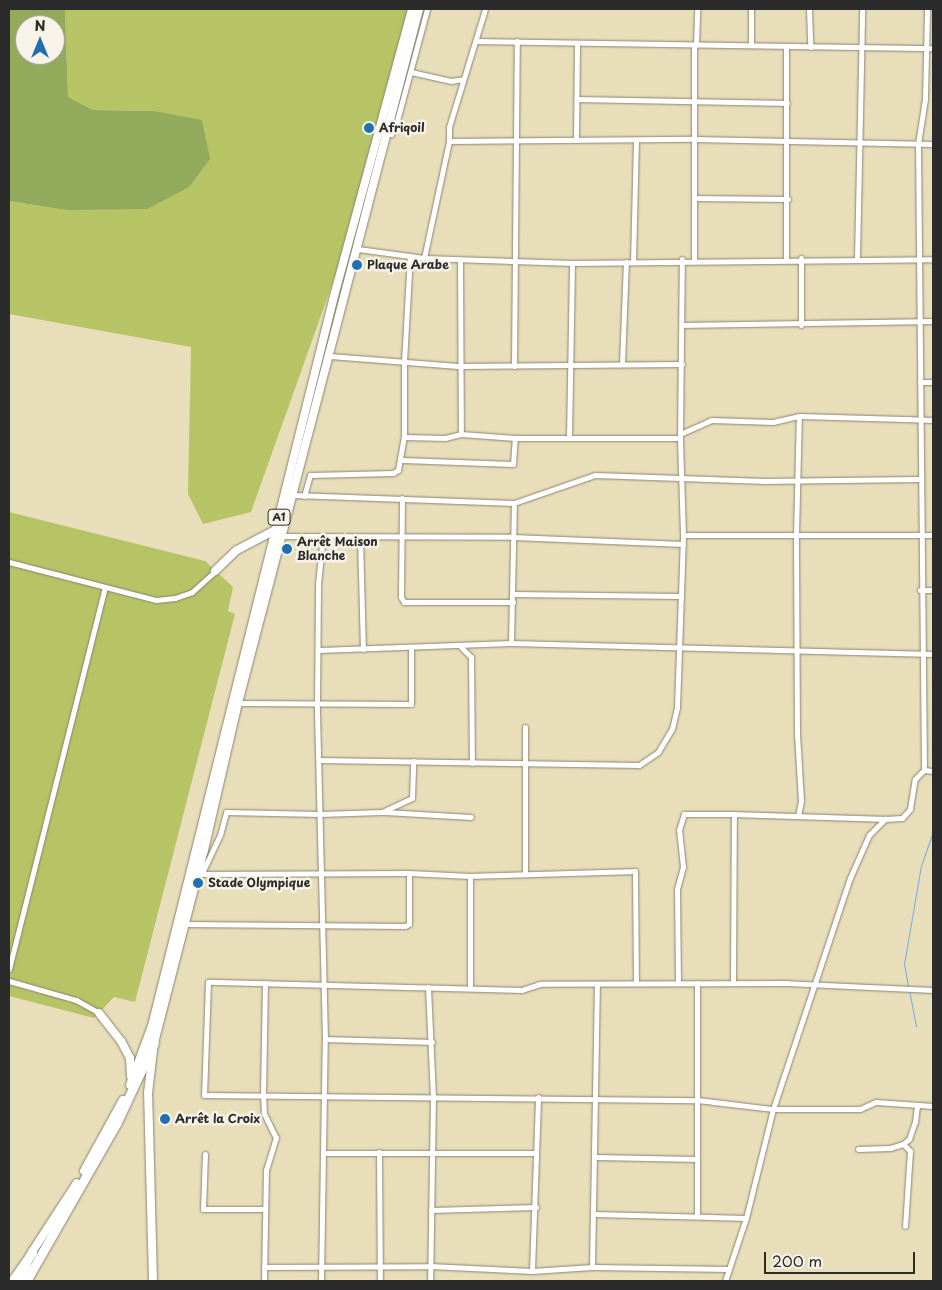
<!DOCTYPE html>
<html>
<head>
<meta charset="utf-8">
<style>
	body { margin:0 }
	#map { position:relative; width:942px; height:1290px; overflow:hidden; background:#e8deba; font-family:"Playpen Sans",sans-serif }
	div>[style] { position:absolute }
	.green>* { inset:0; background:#b7c466 }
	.forest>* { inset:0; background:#91aa5b }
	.stream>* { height:1px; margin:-0.5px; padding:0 0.5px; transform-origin:0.5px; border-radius:0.5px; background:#76abe3 }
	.roads { filter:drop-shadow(0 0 1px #8a8472) drop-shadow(0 0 1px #8a8472) }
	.street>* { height:5px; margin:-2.5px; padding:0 2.5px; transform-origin:2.5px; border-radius:2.5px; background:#fff }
	.primary>* { height:8px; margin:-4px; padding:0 4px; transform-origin:4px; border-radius:4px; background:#fff }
	.highway>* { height:9px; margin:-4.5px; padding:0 4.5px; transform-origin:4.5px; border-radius:4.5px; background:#fff }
	.dots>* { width:14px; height:14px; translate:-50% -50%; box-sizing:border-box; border:2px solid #f7f3e8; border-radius:50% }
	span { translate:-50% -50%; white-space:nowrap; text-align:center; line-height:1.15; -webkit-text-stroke:5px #f7f3e8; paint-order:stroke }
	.shield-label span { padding:1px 4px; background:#f7f3e8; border:1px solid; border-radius:4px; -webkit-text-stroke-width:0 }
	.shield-label { font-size:11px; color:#2b2b2b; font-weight:700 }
	.poi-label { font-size:12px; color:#2b2b2b; font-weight:700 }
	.left { translate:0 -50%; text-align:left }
	.frame { position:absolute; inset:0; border:10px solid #2b2b2b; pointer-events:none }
	.north { position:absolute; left:15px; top:15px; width:50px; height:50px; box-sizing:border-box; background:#f7f3e8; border:1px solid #a5a39c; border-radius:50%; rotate:0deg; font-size:14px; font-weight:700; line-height:20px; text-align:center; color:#2b2b2b }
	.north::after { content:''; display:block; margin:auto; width:18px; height:22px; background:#1f6fb2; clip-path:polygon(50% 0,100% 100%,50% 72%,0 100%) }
	.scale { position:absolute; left:764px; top:1252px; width:151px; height:22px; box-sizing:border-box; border:2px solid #2b2b2b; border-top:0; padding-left:6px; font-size:15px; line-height:18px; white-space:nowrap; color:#2b2b2b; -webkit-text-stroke:4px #f7f3e8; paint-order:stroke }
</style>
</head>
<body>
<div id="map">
	<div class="green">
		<i style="clip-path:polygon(65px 9px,411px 10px,354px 223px,251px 512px,203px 524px,188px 494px,191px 347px,9px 314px,9px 201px,66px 210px,154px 111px,93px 110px,68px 97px)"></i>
		<i style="clip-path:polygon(9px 512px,205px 561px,233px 587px,228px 611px,235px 614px,135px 1002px,114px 997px,94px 1018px,9px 996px)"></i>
	</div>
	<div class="forest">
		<i style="clip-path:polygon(evenodd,9px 9px,65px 9px,68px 97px,93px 110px,154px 111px,202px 120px,210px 159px,189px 187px,147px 209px,66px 210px,9px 201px,9px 9px,25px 25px,55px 25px,55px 55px,25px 55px,25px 25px)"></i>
	</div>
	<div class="stream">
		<i style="left:908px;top:986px;width:22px;rotate:-100deg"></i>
		<i style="left:904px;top:964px;width:99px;rotate:-80.2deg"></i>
		<i style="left:921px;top:866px;width:36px;rotate:-71deg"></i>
		<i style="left:909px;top:990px;width:37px;rotate:79deg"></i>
	</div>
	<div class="roads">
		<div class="street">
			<i style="left:751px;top:9px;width:35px;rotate:90deg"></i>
			<i style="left:809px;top:9px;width:38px;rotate:88deg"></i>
			<i style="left:477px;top:41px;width:456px;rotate:0.9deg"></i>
			<i style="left:694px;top:45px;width:214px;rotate:90deg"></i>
			<i style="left:696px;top:45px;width:36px;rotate:-88deg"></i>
			<i style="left:786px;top:47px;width:211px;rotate:90deg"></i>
			<i style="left:411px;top:72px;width:41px;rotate:12.7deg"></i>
			<i style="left:451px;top:81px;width:12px;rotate:-9deg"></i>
			<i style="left:577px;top:99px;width:210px;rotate:1.1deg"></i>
			<i style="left:385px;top:134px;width:6px"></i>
			<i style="left:391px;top:134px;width:7px;rotate:-56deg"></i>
			<i style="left:395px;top:128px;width:123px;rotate:-74.9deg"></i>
			<i style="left:576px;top:140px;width:97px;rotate:-89.4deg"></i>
			<i style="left:449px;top:141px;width:245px;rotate:-0.5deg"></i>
			<i style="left:694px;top:139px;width:239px;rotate:1.2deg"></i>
			<i style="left:694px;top:198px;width:94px;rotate:0.6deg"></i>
			<i style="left:358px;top:249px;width:67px;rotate:7.8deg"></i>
			<i style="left:424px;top:258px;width:148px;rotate:1.9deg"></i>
			<i style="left:572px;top:263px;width:361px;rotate:-0.6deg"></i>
			<i style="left:424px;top:258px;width:120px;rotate:-77.9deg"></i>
			<i style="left:449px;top:141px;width:14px;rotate:-90deg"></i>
			<i style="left:449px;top:127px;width:123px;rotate:-73deg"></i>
			<i style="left:857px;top:258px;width:249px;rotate:-88.8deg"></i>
			<i style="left:460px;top:260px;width:174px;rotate:89.7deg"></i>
			<i style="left:633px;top:262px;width:121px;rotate:-88.6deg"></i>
			<i style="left:682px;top:325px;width:251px;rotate:-0.9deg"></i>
			<i style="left:801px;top:325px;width:67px;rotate:-90deg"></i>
			<i style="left:330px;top:356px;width:128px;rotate:4.5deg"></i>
			<i style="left:458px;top:366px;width:224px;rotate:-0.5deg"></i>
			<i style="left:622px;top:364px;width:102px;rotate:-87.8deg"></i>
			<i style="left:514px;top:366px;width:325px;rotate:-89.5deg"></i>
			<i style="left:920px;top:382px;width:13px"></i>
			<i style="left:680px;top:434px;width:34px;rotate:-24deg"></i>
			<i style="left:711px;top:420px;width:62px;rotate:1.8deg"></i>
			<i style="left:773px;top:422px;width:27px;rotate:-13deg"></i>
			<i style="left:799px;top:416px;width:134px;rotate:1.7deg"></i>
			<i style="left:404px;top:437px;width:41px;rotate:1.4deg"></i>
			<i style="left:445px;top:438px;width:16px;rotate:-14deg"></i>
			<i style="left:461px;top:434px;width:54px;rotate:4.2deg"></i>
			<i style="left:515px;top:438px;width:165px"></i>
			<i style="left:569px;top:437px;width:174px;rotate:-89deg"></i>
			<i style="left:402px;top:460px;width:111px;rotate:2.1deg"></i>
			<i style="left:513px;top:464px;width:26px;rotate:-86deg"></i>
			<i style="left:294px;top:495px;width:220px;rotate:2.1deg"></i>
			<i style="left:514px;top:503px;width:86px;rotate:-19.1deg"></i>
			<i style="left:595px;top:475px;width:170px;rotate:2deg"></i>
			<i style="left:765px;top:481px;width:154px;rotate:-0.7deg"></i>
			<i style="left:304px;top:496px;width:22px;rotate:-74deg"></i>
			<i style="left:310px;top:475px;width:83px;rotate:-1.4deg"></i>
			<i style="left:393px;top:473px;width:6px;rotate:-31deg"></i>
			<i style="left:398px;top:470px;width:34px;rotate:-80deg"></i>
			<i style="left:404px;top:437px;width:75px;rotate:-90deg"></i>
			<i style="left:404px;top:362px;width:106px;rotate:-86.8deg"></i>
			<i style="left:402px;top:498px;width:99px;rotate:90.6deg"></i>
			<i style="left:401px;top:597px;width:6px;rotate:59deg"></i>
			<i style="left:404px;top:602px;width:109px"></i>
			<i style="left:683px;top:535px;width:250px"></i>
			<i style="left:282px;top:536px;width:231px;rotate:0.2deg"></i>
			<i style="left:513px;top:537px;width:170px;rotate:2.4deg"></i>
			<i style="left:360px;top:537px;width:112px;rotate:88.5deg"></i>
			<i style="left:9px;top:562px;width:152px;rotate:14.5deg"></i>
			<i style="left:156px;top:600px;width:19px;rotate:-6deg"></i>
			<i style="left:175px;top:598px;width:18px;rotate:-19deg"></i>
			<i style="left:192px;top:592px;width:31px;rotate:-42deg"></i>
			<i style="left:920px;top:590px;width:13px"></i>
			<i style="left:513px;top:594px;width:168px;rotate:0.7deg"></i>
			<i style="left:511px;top:643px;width:140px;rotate:-88.8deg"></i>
			<i style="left:461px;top:647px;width:14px;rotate:45deg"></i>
			<i style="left:471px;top:657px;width:106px;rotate:89.5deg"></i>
			<i style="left:319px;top:650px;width:192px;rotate:-2.1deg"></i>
			<i style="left:511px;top:643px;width:422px;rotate:1.5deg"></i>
			<i style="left:238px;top:703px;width:173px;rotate:0.3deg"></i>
			<i style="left:411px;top:704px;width:56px;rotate:-90deg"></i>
			<i style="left:525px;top:727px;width:145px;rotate:90deg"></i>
			<i style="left:319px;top:760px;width:320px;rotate:0.9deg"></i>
			<i style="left:639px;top:765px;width:23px;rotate:-34deg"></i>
			<i style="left:658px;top:752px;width:27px;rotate:-59deg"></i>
			<i style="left:672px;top:729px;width:22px;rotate:-77deg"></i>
			<i style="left:677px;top:708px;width:173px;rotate:-88deg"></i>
			<i style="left:683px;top:535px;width:97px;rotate:-91.8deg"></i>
			<i style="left:680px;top:438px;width:179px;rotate:-89.4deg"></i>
			<i style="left:924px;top:770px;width:9px;rotate:6deg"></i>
			<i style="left:385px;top:812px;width:86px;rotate:3.3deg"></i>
			<i style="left:798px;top:816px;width:15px;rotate:-79deg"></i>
			<i style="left:801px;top:801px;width:67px;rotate:-93.4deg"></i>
			<i style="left:797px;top:734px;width:199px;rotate:-90.3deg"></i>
			<i style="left:796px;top:535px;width:119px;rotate:-88.6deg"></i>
			<i style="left:202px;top:873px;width:42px;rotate:-64.7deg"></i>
			<i style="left:220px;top:835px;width:24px;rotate:-75deg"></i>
			<i style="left:226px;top:812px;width:94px;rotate:1.2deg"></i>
			<i style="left:320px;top:814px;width:62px;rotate:-1.8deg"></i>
			<i style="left:382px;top:812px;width:33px;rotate:-25deg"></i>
			<i style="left:412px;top:798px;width:37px;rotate:-88deg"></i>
			<i style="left:198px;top:874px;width:211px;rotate:-0.3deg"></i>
			<i style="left:409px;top:873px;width:61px;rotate:2.8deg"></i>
			<i style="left:470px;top:876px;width:165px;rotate:-1.7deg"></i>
			<i style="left:635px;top:871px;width:111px;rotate:89.5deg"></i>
			<i style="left:470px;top:876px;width:110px;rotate:90deg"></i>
			<i style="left:185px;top:924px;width:220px;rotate:0.5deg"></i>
			<i style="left:405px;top:926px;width:4px;rotate:-27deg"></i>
			<i style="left:409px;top:924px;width:51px;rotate:-90deg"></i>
			<i style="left:9px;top:969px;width:393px;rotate:-75.9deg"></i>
			<i style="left:9px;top:981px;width:70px;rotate:15.8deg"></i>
			<i style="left:76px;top:1000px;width:26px;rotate:29deg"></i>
			<i style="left:678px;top:983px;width:94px;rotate:-90.6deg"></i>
			<i style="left:677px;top:889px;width:23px;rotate:-75deg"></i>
			<i style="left:683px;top:867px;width:37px;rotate:-96deg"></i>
			<i style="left:679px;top:830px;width:17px;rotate:-73deg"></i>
			<i style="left:684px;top:814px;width:50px"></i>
			<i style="left:733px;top:983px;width:169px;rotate:-89.7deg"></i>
			<i style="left:734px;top:814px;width:151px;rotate:1.9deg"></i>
			<i style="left:428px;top:987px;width:111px;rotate:87.4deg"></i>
			<i style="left:433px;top:1098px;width:183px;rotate:90.9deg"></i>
			<i style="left:933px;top:990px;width:146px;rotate:-177.3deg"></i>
			<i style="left:787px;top:983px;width:247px;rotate:179.8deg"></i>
			<i style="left:540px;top:984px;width:19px;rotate:162deg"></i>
			<i style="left:522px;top:990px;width:314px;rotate:-178.5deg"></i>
			<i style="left:208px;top:982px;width:113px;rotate:92deg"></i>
			<i style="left:204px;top:1095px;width:493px;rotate:0.6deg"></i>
			<i style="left:697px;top:1100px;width:77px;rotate:6.8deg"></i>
			<i style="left:773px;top:1109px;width:87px"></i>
			<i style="left:860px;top:1109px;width:17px;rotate:-24deg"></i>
			<i style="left:876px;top:1102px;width:57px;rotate:4deg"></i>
			<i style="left:325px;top:1039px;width:107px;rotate:1.6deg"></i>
			<i style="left:903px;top:1144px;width:10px;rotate:45deg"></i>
			<i style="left:910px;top:1151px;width:75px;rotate:93.8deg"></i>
			<i style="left:858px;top:1149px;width:32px;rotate:-2deg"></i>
			<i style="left:890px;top:1148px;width:14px;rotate:-17deg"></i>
			<i style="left:903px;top:1144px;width:8px;rotate:-40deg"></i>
			<i style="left:909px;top:1139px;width:18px;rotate:-71deg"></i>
			<i style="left:915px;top:1122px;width:17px;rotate:-83deg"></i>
			<i style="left:379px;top:1152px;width:129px;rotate:89.6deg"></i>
			<i style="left:324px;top:1153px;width:212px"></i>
			<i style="left:205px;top:1154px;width:55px;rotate:92.1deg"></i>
			<i style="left:203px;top:1209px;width:60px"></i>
			<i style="left:596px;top:1157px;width:101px;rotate:1.1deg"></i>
			<i style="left:431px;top:1210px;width:105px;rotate:-1.6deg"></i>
			<i style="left:594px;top:1214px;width:152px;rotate:1.5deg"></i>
			<i style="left:697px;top:1216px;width:233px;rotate:-90deg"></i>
			<i style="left:264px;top:1267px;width:166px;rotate:-0.3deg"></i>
			<i style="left:430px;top:1266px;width:102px;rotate:2.8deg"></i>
			<i style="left:532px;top:1271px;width:60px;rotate:-3.8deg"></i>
			<i style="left:592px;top:1267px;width:137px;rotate:0.8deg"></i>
			<i style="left:592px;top:1267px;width:283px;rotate:-89deg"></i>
			<i style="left:532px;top:1271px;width:174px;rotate:-88deg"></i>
			<i style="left:264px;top:1281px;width:111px;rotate:-89deg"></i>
			<i style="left:266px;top:1170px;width:34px;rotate:-73deg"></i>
			<i style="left:276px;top:1138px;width:28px;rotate:-116deg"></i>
			<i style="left:264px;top:1113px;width:17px;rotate:-93deg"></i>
			<i style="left:263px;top:1096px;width:113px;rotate:-89deg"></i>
			<i style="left:321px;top:1281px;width:242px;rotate:-89.1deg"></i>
			<i style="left:325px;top:1039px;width:334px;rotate:-91.4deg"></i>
			<i style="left:317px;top:705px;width:121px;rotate:-89.5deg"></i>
			<i style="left:318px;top:584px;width:48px;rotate:-84.1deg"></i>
			<i style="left:725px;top:1281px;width:66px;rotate:-71.6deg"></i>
			<i style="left:746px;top:1218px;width:112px;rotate:-76.1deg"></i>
			<i style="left:773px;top:1109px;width:243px;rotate:-71.6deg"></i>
			<i style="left:850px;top:878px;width:47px;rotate:-66.2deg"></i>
			<i style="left:869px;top:835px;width:23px;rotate:-45deg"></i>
			<i style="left:885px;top:819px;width:17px;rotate:-3deg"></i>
			<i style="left:902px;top:818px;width:12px;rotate:-48deg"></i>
			<i style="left:910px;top:809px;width:30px;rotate:-81deg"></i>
			<i style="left:915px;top:779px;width:13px;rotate:-45deg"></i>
			<i style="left:924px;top:770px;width:626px;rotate:-90.55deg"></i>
			<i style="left:918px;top:144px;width:46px;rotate:-81.2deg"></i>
			<i style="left:925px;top:99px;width:90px;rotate:-88.7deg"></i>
		</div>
		<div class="primary">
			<i style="left:215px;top:571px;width:30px;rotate:-44deg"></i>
			<i style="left:237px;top:550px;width:43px;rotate:-27.8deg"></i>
			<i style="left:99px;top:1013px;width:36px;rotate:52deg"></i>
			<i style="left:121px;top:1041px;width:19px;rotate:62deg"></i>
			<i style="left:130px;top:1058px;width:18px;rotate:87deg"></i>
			<i style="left:130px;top:1085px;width:63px;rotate:-69.6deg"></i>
			<i style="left:152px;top:1026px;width:748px;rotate:-76deg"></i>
			<i style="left:333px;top:300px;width:302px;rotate:-74.8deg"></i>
			<i style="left:84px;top:1171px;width:81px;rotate:-61.2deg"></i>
			<i style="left:19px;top:1281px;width:32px;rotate:-66deg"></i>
			<i style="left:32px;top:1252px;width:82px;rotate:-56.9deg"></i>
			<i style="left:153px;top:1281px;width:188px;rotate:-91.5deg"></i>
			<i style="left:148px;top:1093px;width:50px;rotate:-83.2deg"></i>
			<i style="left:154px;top:1043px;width:199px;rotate:-75.5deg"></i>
			<i style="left:204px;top:850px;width:151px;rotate:-77deg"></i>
			<i style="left:238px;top:703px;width:717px;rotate:-75.38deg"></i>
		</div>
		<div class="highway">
			<i style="left:12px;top:1281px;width:35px;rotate:-55deg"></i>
			<i style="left:26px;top:1281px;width:183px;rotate:-60.2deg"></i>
			<i style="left:117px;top:1122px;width:87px;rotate:-64.9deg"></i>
		</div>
	</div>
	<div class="dots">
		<i style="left:369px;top:128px;background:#1f6fb2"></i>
		<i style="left:357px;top:265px;background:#1f6fb2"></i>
		<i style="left:287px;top:549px;background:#1f6fb2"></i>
		<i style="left:198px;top:883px;background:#1f6fb2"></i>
		<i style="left:165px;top:1119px;background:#1f6fb2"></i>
	</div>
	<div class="shield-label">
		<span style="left:279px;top:517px">A1</span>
	</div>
	<div class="poi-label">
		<span class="left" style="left:379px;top:128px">Afriqoil</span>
		<span class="left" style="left:367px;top:265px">Plaque Arabe</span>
		<span class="left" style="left:297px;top:549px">Arrêt Maison<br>Blanche</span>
		<span class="left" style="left:208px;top:883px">Stade Olympique</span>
		<span class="left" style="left:175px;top:1119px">Arrêt la Croix</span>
	</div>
	<div class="frame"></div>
	<div class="north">N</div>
	<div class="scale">200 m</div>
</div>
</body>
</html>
